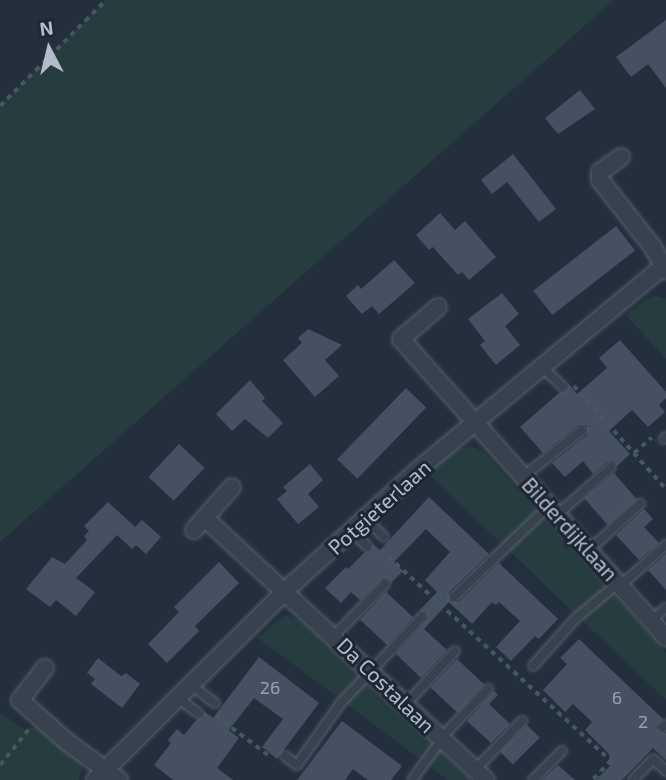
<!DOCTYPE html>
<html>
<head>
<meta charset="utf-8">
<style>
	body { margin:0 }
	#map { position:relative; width:666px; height:780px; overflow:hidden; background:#242f3e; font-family:"Exo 2",sans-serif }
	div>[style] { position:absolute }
	.green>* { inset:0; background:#263c3f }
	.building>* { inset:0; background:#455162; transform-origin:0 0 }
	.path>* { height:3.5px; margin-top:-1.75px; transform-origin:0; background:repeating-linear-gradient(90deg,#44595c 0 5px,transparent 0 10px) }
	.roads { filter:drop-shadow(0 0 2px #565f6c) drop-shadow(0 0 2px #565f6c) }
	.lane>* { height:8px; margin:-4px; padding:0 4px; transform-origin:4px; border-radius:4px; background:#38414e }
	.street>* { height:16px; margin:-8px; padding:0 8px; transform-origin:8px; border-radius:8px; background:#38414e }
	span { translate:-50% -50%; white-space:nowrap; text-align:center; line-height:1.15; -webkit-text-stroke:6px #1d2633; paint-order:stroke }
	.number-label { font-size:18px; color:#98a1af }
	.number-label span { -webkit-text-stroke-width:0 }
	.street-label { font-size:21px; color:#b4bcc9 }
	.north { position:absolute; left:14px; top:14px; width:70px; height:70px; -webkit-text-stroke:5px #1d2633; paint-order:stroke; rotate:353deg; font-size:19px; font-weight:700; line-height:28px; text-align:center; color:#b4bcc9 }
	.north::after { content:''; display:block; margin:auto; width:24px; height:32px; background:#b4bcc9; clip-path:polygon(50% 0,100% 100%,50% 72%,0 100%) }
</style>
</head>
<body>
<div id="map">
	<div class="green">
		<i style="clip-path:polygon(106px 0,614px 0,0 542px,0 106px)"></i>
		<i style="clip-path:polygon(655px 296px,666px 299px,666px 359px,626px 315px,646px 299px)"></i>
		<i style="clip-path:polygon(473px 447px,484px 452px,666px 653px,666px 700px,426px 472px,459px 448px)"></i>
		<i style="clip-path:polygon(284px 615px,299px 620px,471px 780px,448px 780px,258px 638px)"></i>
		<i style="clip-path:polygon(0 713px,24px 729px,36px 727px,83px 763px,79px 780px,0 780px)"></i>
	</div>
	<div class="building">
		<i style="clip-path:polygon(666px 20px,666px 88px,648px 64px,631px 77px,616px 57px)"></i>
		<i style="clip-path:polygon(580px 90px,595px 109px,558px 134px,545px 118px)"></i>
		<i style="clip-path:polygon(513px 154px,556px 209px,539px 222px,507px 182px,492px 194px,481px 180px)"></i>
		<i style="clip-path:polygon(440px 213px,455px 230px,465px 221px,496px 257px,469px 280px,462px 272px,458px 275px,433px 247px,429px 250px,416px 235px)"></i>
		<i style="left:616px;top:226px;width:31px;height:105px;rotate:52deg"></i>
		<i style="clip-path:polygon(394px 260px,415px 283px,379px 314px,372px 306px,362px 314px,346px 296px,358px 285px,361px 289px)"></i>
		<i style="clip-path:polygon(502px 293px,519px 314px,505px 326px,520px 345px,496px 365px,480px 345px,485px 341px,468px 319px)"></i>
		<i style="clip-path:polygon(308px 329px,342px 345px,325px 360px,339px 376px,315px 397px,283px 360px,302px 343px,298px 338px)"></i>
		<i style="clip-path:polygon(620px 340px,666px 392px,666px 398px,659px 405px,665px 412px,648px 427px,632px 410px,609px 431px,630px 454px,617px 466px,614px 461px,607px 462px,593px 474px,583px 461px,565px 477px,552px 463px,587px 435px,587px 425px,578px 425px,543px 453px,520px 427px,560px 392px,566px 391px,569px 384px,577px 394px,607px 368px,599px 358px)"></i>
		<i style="clip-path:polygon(250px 380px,265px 398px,262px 401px,283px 423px,268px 438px,245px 419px,232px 431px,216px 414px)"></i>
		<i style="left:406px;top:388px;width:28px;height:99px;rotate:44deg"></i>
		<i style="left:179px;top:444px;width:35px;height:45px;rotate:43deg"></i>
		<i style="clip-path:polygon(310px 464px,323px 480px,308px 494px,319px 507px,298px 524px,277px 499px,287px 491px,283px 487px)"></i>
		<i style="left:614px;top:473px;width:35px;height:39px;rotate:49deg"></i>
		<i style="clip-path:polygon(429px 497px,489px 554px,449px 592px,450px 602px,459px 602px,499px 563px,558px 619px,539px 639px,535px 636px,511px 661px,496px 647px,520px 621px,499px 602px,496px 605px,492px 602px,472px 624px,449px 602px,424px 629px,447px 650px,421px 678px,396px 654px,428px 619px,426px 612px,419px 611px,437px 592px,425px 580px,450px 552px,426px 529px,394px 562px,403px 571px,391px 583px,389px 579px,383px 578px,360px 600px,351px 592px,341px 603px,325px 588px,346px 567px,348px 569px,365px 552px,371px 551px,373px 544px,380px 550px)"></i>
		<i style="clip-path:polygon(108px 502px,135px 527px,142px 520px,161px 537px,146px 554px,136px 545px,132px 549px,117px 535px,76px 578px,95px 592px,76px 616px,56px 600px,50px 607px,26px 589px,52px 557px,65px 564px,87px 540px,84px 536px,89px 531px,84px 526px)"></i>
		<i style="clip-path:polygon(644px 509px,653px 519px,644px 527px,659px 543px,639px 560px,616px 535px)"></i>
		<i style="clip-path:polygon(666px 554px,666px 590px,648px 570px)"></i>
		<i style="clip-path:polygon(219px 562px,239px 583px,195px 626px,199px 631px,167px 663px,148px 644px,179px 612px,174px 607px)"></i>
		<i style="left:386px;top:592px;width:37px;height:38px;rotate:43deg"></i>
		<i style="clip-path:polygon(579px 639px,663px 719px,656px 727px,660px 732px,666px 733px,666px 760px,653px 748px,622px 780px,596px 780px,610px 766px,609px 754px,585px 730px,592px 722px,573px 704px,565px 712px,543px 690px,567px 664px,560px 658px)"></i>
		<i style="clip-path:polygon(259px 657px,319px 703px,277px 759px,262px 747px,283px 719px,254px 698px,229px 730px,239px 738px,217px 768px,233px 780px,173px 780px,154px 765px,171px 743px,168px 740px,177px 729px,184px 735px,197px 719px,203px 717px,204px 711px,213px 718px)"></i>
		<i style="clip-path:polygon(98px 658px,121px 676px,126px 673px,140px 684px,122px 708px,91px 684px,95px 679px,87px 673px)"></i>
		<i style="left:457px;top:659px;width:37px;height:39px;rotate:43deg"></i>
		<i style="clip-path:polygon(494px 691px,498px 695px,489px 704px,510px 724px,491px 743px,467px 721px)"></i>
		<i style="clip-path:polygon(342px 721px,402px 766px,391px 780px,368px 780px,353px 769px,345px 780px,297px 780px)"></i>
		<i style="left:527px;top:725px;width:18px;height:38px;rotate:45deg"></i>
		<i style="clip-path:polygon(558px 765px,575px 780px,542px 780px)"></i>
	</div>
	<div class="path">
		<i style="left:0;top:106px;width:150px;rotate:-45deg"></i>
		<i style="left:574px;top:386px;width:138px;rotate:48.2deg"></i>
		<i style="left:634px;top:453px;width:23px;rotate:-41deg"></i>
		<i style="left:381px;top:550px;width:312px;rotate:42.5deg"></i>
		<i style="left:611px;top:761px;width:26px;rotate:133deg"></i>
		<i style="left:216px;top:716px;width:70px;rotate:36.9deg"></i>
		<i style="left:0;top:765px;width:48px;rotate:-51deg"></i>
	</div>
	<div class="roads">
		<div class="lane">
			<i style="left:542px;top:367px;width:28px;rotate:44deg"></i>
			<i style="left:664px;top:439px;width:3px;rotate:-45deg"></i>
			<i style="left:523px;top:477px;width:75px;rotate:-38.5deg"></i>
			<i style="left:557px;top:515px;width:72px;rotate:-41.6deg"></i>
			<i style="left:366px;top:519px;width:25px;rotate:45deg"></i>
			<i style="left:352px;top:532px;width:21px;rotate:43deg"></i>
			<i style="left:589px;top:550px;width:69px;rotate:-42deg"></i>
			<i style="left:620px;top:586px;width:62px;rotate:-41.7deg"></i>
			<i style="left:454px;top:597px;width:132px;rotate:-43.8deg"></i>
			<i style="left:651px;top:620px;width:19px;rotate:-39deg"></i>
			<i style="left:334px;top:636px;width:73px;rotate:-45.6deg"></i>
			<i style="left:533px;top:666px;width:63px;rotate:-48.2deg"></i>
			<i style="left:575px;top:619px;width:56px;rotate:-39.9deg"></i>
			<i style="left:191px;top:685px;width:30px;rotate:37deg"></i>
			<i style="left:178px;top:698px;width:25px;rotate:37deg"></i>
			<i style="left:406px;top:704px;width:72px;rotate:-47.2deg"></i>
			<i style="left:663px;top:727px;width:4px;rotate:-34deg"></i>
			<i style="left:441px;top:738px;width:68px;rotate:-46.2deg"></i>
			<i style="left:285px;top:756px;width:15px;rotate:37deg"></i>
			<i style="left:297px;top:765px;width:75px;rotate:-54.8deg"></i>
			<i style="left:340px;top:704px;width:120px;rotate:-46.7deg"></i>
			<i style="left:475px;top:770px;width:68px;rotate:-46.2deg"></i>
			<i style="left:412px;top:780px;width:51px;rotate:-53.8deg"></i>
			<i style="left:533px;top:780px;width:41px;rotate:-45deg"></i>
			<i style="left:633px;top:780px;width:29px;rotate:-46deg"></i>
			<i style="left:653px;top:759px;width:18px;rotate:43deg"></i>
		</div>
		<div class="street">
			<i style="left:621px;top:157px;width:26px;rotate:144deg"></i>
			<i style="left:600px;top:172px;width:8px;rotate:90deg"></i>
			<i style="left:600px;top:180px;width:84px;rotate:51.8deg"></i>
			<i style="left:652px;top:246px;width:28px;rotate:60deg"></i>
			<i style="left:438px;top:307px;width:49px;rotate:139.1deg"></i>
			<i style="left:401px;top:339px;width:399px;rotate:48.4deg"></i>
			<i style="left:205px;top:518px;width:384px;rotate:43deg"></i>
			<i style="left:194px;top:530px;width:57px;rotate:-48.5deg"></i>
			<i style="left:45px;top:668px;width:41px;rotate:128deg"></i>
			<i style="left:20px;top:700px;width:62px;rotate:41.7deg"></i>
			<i style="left:66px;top:741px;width:66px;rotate:36.3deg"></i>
			<i style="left:95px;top:780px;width:267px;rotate:-44.8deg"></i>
			<i style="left:284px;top:592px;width:183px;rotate:-42.3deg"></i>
			<i style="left:419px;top:469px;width:321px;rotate:-39.7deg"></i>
		</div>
	</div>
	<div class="number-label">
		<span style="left:270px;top:687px">26</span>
		<span style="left:617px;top:697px">6</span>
		<span style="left:643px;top:721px">2</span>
	</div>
	<div class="street-label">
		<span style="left:379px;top:507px;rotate:-42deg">Potgieterlaan</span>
		<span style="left:570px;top:529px;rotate:48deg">Bilderdijklaan</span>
		<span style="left:386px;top:685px;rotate:44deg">Da Costalaan</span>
	</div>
	<div class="north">N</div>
</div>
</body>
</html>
